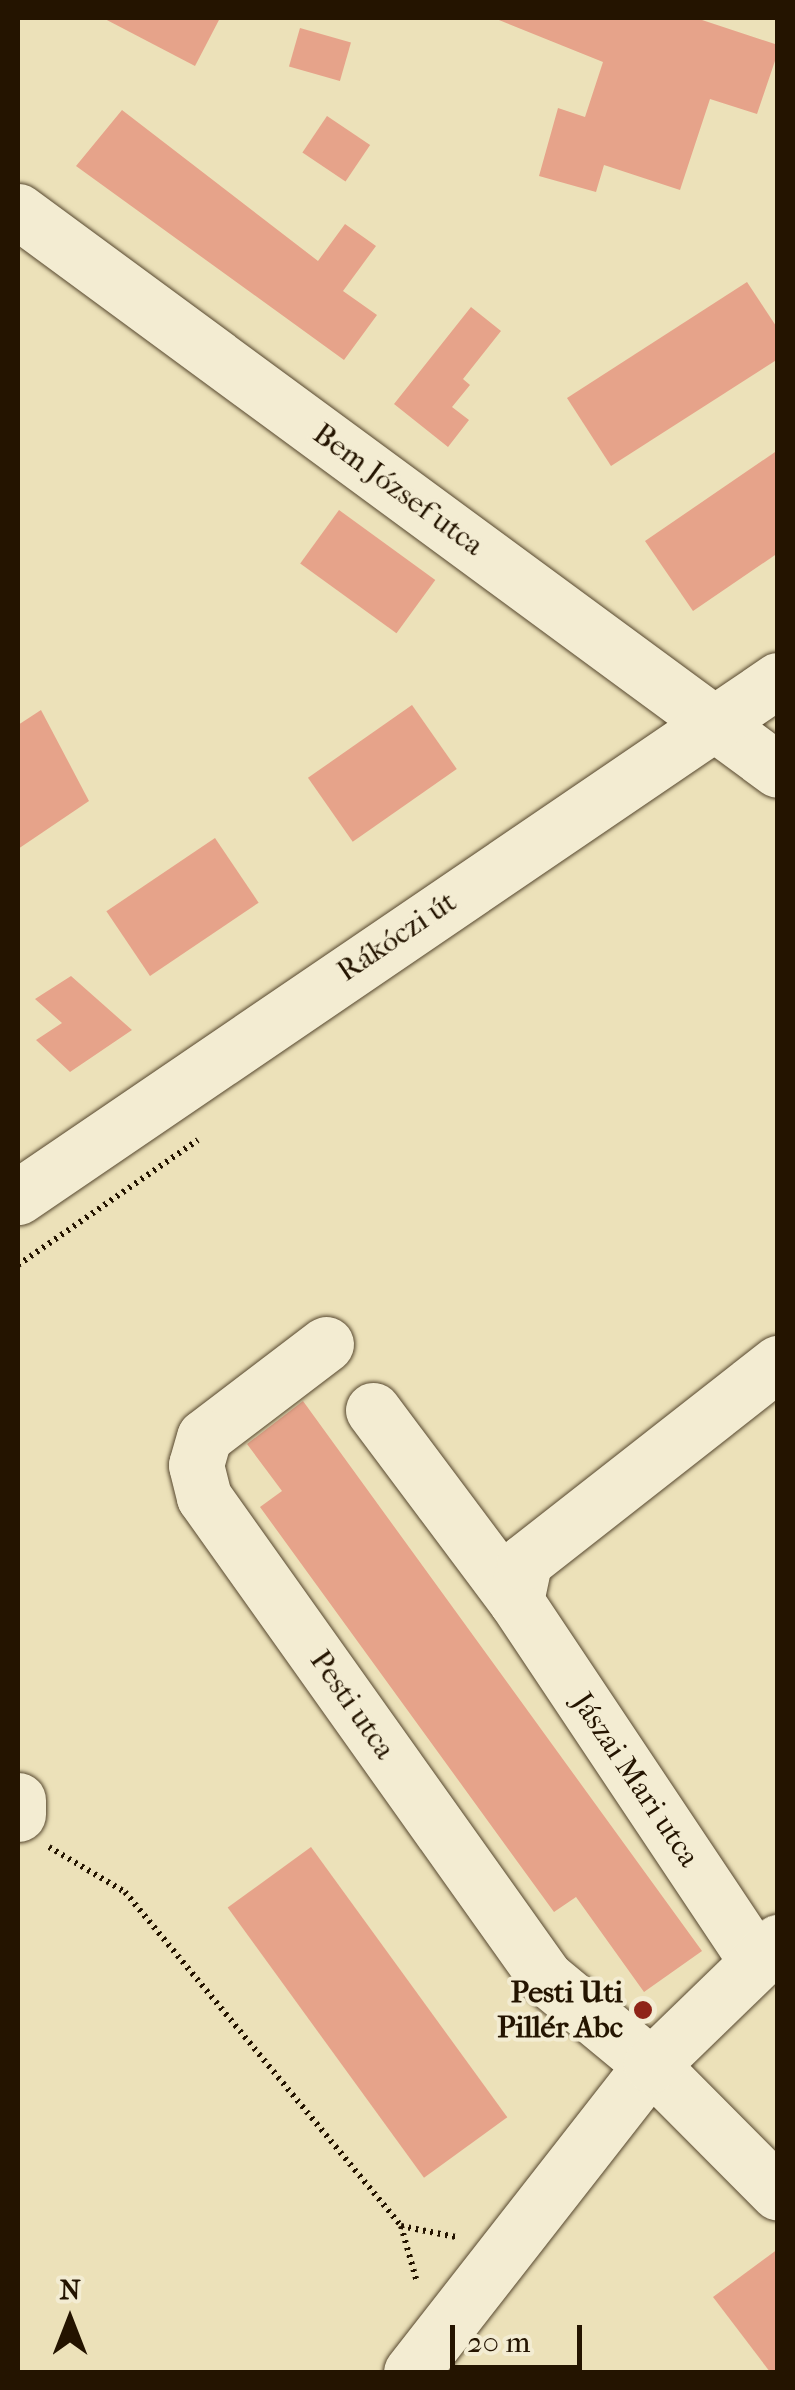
<!DOCTYPE html>
<html>
<head>
<meta charset="utf-8">
<style>
	body { margin:0 }
	#map { position:relative; width:795px; height:2390px; overflow:hidden; background:#ece1b9; font-family:"IM FELL French Canon",serif }
	div>[style] { position:absolute }
	.building>* { inset:0; background:#e6a38a; transform-origin:0 0 }
	.path>* { height:6px; margin-top:-3px; transform-origin:0; background:repeating-linear-gradient(90deg,#241400 0 2.5px,transparent 0 7.5px) }
	.roads { filter:drop-shadow(0 0 2px #56472e) drop-shadow(0 0 2px #56472e) }
	.minor>* { height:55px; margin:-27.5px; padding:0 27.5px; transform-origin:27.5px; border-radius:27.5px; background:#f3ecd2 }
	.dots>* { width:28px; height:28px; translate:-50% -50%; box-sizing:border-box; border:5px solid #f3ecd2; border-radius:50% }
	span { translate:-50% -50%; white-space:nowrap; text-align:center; line-height:1.15; -webkit-text-stroke:8px #f3ecd2; paint-order:stroke }
	.street-label { font-size:30px; color:#241400 }
	.poi-label { font-size:30px; color:#241400; font-weight:700 }
	.right { translate:-100% -50%; text-align:right }
	.frame { position:absolute; inset:0; border:20px solid #241400; pointer-events:none }
	.north { position:absolute; left:20px; top:2270px; width:100px; height:100px; -webkit-text-stroke:8px #f3ecd2; paint-order:stroke; rotate:0deg; font-size:28px; font-weight:700; line-height:40px; text-align:center; color:#241400 }
	.north::after { content:''; display:block; margin:auto; width:35px; height:45px; background:#241400; clip-path:polygon(50% 0,100% 100%,50% 72%,0 100%) }
	.scale { position:absolute; left:450px; top:2325px; width:132px; height:45px; box-sizing:border-box; border:5px solid #241400; border-top:0; padding-left:12px; font-size:30px; line-height:35px; white-space:nowrap; color:#241400; -webkit-text-stroke:8px #f3ecd2; paint-order:stroke }
</style>
</head>
<body>
<div id="map">
	<div class="building">
		<i style="clip-path:polygon(103px 18px,220px 18px,195px 66px)"></i>
		<i style="clip-path:polygon(494px 18px,696px 18px,778px 45px,778px 52px,757px 114px,710px 99px,680px 190px,604px 165px,596px 192px,539px 176px,558px 108px,585px 117px,603px 62px)"></i>
		<i style="left:300px;top:28px;width:53px;height:40px;rotate:16deg"></i>
		<i style="clip-path:polygon(122px 110px,318px 261px,345px 224px,376px 246px,343px 291px,377px 315px,344px 360px,76px 166px)"></i>
		<i style="left:327px;top:116px;width:52px;height:44px;rotate:34deg"></i>
		<i style="clip-path:polygon(747px 282px,778px 329px,778px 359px,611px 466px,567px 398px)"></i>
		<i style="clip-path:polygon(471px 307px,501px 331px,463px 379px,470px 385px,452px 407px,469px 420px,448px 447px,394px 404px)"></i>
		<i style="clip-path:polygon(778px 450px,778px 553px,693px 611px,645px 541px)"></i>
		<i style="left:339px;top:510px;width:119px;height:66px;rotate:36deg"></i>
		<i style="left:412px;top:705px;width:78px;height:127px;rotate:55deg"></i>
		<i style="clip-path:polygon(41px 710px,89px 801px,18px 849px,18px 725px)"></i>
		<i style="left:215px;top:838px;width:78px;height:131px;rotate:56deg"></i>
		<i style="clip-path:polygon(71px 976px,132px 1030px,70px 1072px,36px 1040px,62px 1023px,35px 999px)"></i>
		<i style="clip-path:polygon(303px 1401px,702px 1951px,644px 1992px,576px 1897px,554px 1912px,260px 1507px,282px 1491px,247px 1444px)"></i>
		<i style="left:311px;top:1847px;width:334px;height:103px;rotate:54deg"></i>
		<i style="clip-path:polygon(778px 2249px,778px 2372px,770px 2372px,713px 2297px)"></i>
	</div>
	<div class="path">
		<i style="left:18px;top:1265px;width:219px;rotate:-34.8deg"></i>
		<i style="left:49px;top:1847px;width:88px;rotate:30.6deg"></i>
		<i style="left:125px;top:1892px;width:433px;rotate:50.4deg"></i>
		<i style="left:401px;top:2226px;width:56px;rotate:11.3deg"></i>
		<i style="left:401px;top:2226px;width:58px;rotate:74.1deg"></i>
	</div>
	<div class="roads">
		<div class="minor">
			<i style="left:18px;top:211px;width:943px;rotate:36.34deg"></i>
			<i style="left:18px;top:1197px;width:919px;rotate:-34.23deg"></i>
			<i style="left:326px;top:1344px;width:153px;rotate:142.7deg"></i>
			<i style="left:204px;top:1437px;width:29px;rotate:106deg"></i>
			<i style="left:196px;top:1465px;width:33px;rotate:76deg"></i>
			<i style="left:204px;top:1497px;width:590px;rotate:54.59deg"></i>
			<i style="left:546px;top:1978px;width:136px;rotate:39.6deg"></i>
			<i style="left:651px;top:2065px;width:180px;rotate:45.2deg"></i>
			<i style="left:373px;top:1410px;width:239px;rotate:53.2deg"></i>
			<i style="left:516px;top:1601px;width:430px;rotate:56.3deg"></i>
			<i style="left:516px;top:1601px;width:40px;rotate:-78deg"></i>
			<i style="left:524px;top:1562px;width:323px;rotate:-38.1deg"></i>
			<i style="left:18px;top:1800px;width:14px;rotate:90deg"></i>
			<i style="left:411px;top:2372px;width:390px;rotate:-52deg"></i>
			<i style="left:651px;top:2065px;width:177px;rotate:-44.1deg"></i>
		</div>
	</div>
	<div class="dots">
		<i style="left:643px;top:2010px;background:#8f2418"></i>
	</div>
	<div class="street-label">
		<span style="left:398px;top:490px;rotate:36deg">Bem József utca</span>
		<span style="left:397px;top:937px;rotate:-34deg">Rákóczi út</span>
		<span style="left:352px;top:1705px;rotate:55deg">Pesti utca</span>
		<span style="left:635px;top:1780px;rotate:56deg">Jászai Mari utca</span>
	</div>
	<div class="poi-label">
		<span class="right" style="left:623px;top:2010px">Pesti Uti<br>Pillér Abc</span>
	</div>
	<div class="frame"></div>
	<div class="north">N</div>
	<div class="scale">20 m</div>
</div>
</body>
</html>
